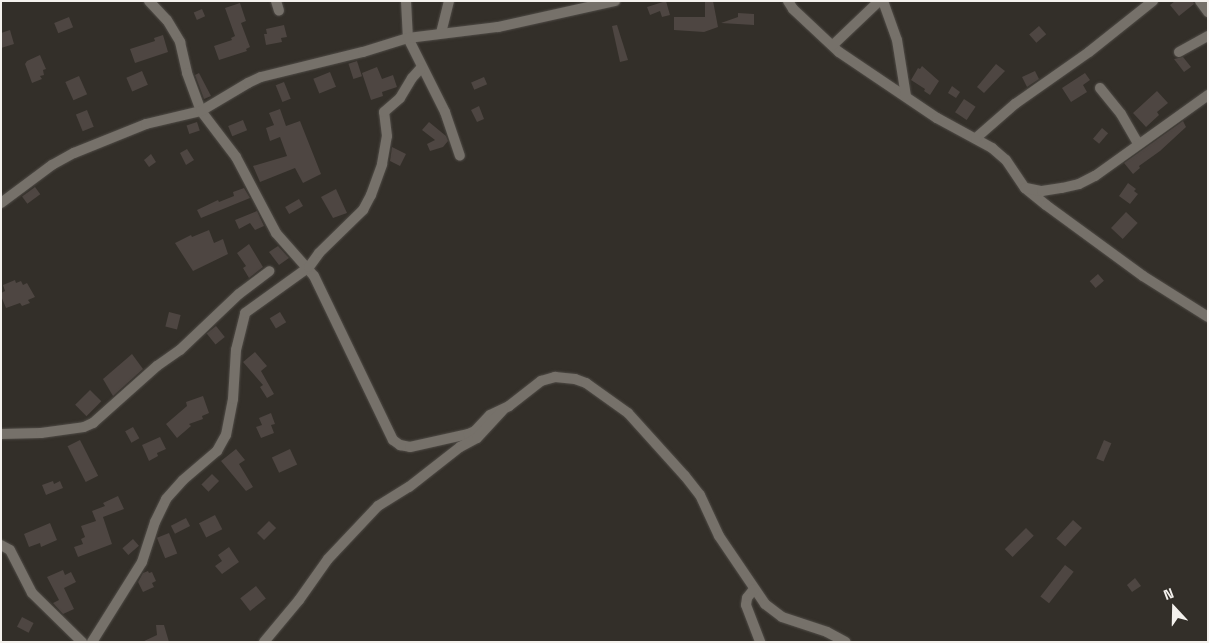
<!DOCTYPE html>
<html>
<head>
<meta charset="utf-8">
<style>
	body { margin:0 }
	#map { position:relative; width:1209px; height:643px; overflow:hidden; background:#332f29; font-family:"Space Grotesk",sans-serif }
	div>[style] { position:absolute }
	.building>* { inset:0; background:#4e4642; transform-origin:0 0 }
	.roads { filter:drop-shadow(0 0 1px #4f4b46) drop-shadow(0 0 1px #4f4b46) }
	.minor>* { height:10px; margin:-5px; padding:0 5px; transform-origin:5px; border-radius:5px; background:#76716a }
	span { translate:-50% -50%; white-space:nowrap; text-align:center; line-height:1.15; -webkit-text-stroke:4.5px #332f29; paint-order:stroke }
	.frame { position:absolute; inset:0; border:2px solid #f4f1ed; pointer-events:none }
	.north { position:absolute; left:1149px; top:583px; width:50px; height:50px; -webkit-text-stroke:4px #332f29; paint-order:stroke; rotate:339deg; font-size:14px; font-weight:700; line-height:20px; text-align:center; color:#f4f1ed }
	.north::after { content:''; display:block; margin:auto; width:18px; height:22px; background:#f4f1ed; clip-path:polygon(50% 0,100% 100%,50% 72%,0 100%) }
</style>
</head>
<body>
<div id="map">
	<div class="building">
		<i style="clip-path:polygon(666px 1px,670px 15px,662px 17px,660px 11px,650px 15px,647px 7px)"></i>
		<i style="clip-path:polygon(705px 1px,713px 1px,718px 27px,704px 32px,674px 30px,674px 17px,705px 17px)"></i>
		<i style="clip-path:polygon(1175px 1px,1193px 1px,1194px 4px,1179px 16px,1170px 5px)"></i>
		<i style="clip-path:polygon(240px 3px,246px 21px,241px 23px,250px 47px,246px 49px,247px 51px,219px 60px,214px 46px,232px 40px,231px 38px,235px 36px,225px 8px)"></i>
		<i style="left:202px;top:9px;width:8px;height:9px;rotate:67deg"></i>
		<i style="clip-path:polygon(738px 13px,754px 14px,754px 25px,721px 23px,738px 17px)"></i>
		<i style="left:69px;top:17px;width:11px;height:16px;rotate:68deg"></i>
		<i style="clip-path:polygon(284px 25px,287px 37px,281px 38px,282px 42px,266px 45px,264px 34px,267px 34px,266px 29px)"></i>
		<i style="clip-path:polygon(617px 25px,628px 60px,620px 62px,612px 26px)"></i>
		<i style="left:1039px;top:26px;width:11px;height:13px;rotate:49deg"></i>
		<i style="clip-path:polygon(10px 30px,14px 44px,1px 48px,1px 33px)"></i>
		<i style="clip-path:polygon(163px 35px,168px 52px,135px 63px,130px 49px,155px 41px,154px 38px)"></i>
		<i style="clip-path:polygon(40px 55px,46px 69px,43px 70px,44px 75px,40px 76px,42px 79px,32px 83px,25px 64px,27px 61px)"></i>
		<i style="clip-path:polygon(1183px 57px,1191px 67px,1184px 72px,1174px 59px)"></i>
		<i style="left:357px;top:61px;width:16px;height:9px;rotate:72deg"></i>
		<i style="clip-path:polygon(996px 64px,1005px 71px,984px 93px,977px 87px)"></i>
		<i style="clip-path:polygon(922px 66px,939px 81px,930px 95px,924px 91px,925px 89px,911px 80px,918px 68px,920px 69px)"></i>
		<i style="clip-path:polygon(377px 67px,382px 79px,393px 75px,397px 87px,382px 92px,383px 96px,371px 100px,362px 73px)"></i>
		<i style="left:142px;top:71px;width:15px;height:17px;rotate:67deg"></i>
		<i style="clip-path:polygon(1035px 71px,1039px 79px,1027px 87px,1022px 77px)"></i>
		<i style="left:330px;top:72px;width:16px;height:18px;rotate:68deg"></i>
		<i style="clip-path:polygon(199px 73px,211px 96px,204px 99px,195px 75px)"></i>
		<i style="clip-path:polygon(1085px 73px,1090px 80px,1083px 85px,1087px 92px,1071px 102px,1062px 88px)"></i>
		<i style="left:79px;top:76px;width:20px;height:15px;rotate:66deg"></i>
		<i style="left:484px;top:77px;width:8px;height:14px;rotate:67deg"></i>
		<i style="left:284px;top:82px;width:18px;height:9px;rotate:68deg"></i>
		<i style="clip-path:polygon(952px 86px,960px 92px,956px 98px,948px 93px)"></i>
		<i style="clip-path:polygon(1157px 91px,1168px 103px,1157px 112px,1159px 115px,1146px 127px,1133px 113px)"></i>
		<i style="left:964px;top:99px;width:14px;height:16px;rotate:34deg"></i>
		<i style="clip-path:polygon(479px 106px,484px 119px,477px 122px,471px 110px)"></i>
		<i style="clip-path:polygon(280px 109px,286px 126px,300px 121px,321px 174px,303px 183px,295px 168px,260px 182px,253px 166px,287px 156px,280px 137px,270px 141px,266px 128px,274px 125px,269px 113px)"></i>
		<i style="left:87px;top:110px;width:18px;height:12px;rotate:68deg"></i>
		<i style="left:243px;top:120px;width:11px;height:16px;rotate:68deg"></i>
		<i style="clip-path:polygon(1183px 121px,1186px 127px,1160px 151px,1139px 166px,1140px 168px,1133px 174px,1124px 163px)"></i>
		<i style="left:197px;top:122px;width:9px;height:11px;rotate:72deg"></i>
		<i style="clip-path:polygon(429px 122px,446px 136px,448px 141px,443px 147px,430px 151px,427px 144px,435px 140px,422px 130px)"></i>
		<i style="left:1102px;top:128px;width:8px;height:14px;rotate:40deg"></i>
		<i style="clip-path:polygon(392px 147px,406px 154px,400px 166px,390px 161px)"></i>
		<i style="clip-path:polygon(187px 149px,194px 160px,186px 165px,180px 153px)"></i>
		<i style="clip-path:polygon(151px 154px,156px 162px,149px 167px,144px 160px)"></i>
		<i style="clip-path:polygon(1128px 183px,1136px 189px,1134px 191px,1138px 194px,1130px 204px,1119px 196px)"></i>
		<i style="left:35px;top:187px;width:9px;height:16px;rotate:54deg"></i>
		<i style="clip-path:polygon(244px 188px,250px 198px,201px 218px,197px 210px,218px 200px,219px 202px,234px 196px,233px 192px)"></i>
		<i style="clip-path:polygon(336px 189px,347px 213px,333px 218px,321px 197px)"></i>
		<i style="left:299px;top:199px;width:8px;height:16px;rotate:60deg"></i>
		<i style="clip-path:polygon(257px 211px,264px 226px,255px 230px,250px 223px,239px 229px,235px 220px)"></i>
		<i style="left:1126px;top:212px;width:16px;height:22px;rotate:43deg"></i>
		<i style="clip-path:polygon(209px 230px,214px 243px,223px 239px,228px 254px,193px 271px,175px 243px,191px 235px,192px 237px)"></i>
		<i style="clip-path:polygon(249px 244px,263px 267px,249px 278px,243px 268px,246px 266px,237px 253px)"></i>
		<i style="clip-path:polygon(278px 246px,289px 258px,279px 265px,269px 252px)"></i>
		<i style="left:1098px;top:274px;width:9px;height:11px;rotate:49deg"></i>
		<i style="clip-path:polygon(15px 280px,16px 283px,21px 281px,23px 285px,27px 283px,35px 297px,28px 300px,30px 303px,22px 306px,20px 303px,6px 308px,1px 296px,1px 293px,5px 291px,3px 285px)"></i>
		<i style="left:169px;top:312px;width:12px;height:15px;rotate:14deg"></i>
		<i style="left:280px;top:312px;width:12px;height:12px;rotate:59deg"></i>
		<i style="left:216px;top:326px;width:14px;height:12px;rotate:51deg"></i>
		<i style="clip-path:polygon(255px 352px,267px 366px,261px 371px,274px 394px,267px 398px,260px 387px,263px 385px,243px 362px)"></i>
		<i style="clip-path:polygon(132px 354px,143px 369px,113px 396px,103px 379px)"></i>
		<i style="left:90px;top:390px;width:16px;height:21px;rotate:45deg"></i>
		<i style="clip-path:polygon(203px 396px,209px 413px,202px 416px,203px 419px,189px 424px,191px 426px,177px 438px,166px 424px,187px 406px,186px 402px)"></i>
		<i style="clip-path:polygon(271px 413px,275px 424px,271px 425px,274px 433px,261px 438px,256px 427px,262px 425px,259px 418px)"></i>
		<i style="left:133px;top:427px;width:13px;height:9px;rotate:61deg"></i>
		<i style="clip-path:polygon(160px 437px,166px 449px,157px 453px,158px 456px,149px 461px,142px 445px)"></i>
		<i style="left:80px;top:440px;width:40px;height:14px;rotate:63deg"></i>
		<i style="left:1104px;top:440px;width:8px;height:20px;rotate:23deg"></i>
		<i style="clip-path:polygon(236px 449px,245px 460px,239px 464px,253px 487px,246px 491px,221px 461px)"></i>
		<i style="left:290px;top:449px;width:17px;height:20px;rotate:65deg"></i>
		<i style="left:212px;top:474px;width:10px;height:15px;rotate:45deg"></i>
		<i style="clip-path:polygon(53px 481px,54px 484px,60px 481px,63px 488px,46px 495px,42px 485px)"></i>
		<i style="clip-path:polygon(118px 496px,124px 509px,103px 517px,112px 544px,78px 557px,74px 547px,83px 544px,81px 539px,85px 537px,81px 526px,96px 521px,92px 511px,105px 506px,103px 503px)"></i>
		<i style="left:215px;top:515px;width:16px;height:18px;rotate:63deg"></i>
		<i style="left:186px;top:518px;width:9px;height:17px;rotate:63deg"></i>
		<i style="left:1073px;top:520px;width:12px;height:25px;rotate:42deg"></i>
		<i style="left:269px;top:521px;width:10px;height:17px;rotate:45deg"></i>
		<i style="clip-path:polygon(50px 523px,57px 540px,41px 547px,40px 543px,29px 547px,24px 534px)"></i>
		<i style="left:1026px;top:528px;width:11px;height:30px;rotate:45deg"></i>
		<i style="left:169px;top:533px;width:22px;height:13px;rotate:68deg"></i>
		<i style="left:133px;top:539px;width:9px;height:14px;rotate:49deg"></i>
		<i style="clip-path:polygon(229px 547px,239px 562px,222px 574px,215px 566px,222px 561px,218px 555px)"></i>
		<i style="left:1065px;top:565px;width:11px;height:40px;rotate:38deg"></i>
		<i style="clip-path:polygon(63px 570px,65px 575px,71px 572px,76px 582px,64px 588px,74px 609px,63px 614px,53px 603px,59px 600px,47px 577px)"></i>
		<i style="clip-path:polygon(148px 571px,149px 573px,152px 572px,156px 581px,152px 583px,154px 587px,143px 592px,138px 582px,143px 573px)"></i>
		<i style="clip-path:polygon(1135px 578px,1141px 586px,1132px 592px,1127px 585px)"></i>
		<i style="left:256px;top:586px;width:16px;height:20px;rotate:52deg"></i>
		<i style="left:22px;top:617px;width:13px;height:11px;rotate:27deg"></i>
		<i style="clip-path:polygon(156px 625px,164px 625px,169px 642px,142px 642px,157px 635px)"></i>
	</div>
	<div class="roads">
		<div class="minor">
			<i style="left:149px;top:1px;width:26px;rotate:47deg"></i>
			<i style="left:167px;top:20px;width:26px;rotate:59deg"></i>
			<i style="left:180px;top:42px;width:32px;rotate:77deg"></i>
			<i style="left:187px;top:73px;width:40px;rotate:69.8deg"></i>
			<i style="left:201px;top:111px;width:58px;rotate:52.7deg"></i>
			<i style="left:236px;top:157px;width:86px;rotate:62.2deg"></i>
			<i style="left:276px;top:233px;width:57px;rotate:48.5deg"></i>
			<i style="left:314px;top:276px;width:182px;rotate:64.3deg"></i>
			<i style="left:393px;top:440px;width:9px;rotate:36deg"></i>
			<i style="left:400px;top:445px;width:10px;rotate:11deg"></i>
			<i style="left:410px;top:447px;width:59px;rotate:-12.6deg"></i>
			<i style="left:468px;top:434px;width:8px;rotate:-23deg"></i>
			<i style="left:475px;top:431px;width:22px;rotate:-47deg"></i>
			<i style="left:490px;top:415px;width:21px;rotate:-25deg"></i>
			<i style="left:509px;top:406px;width:41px;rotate:-38deg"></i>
			<i style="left:541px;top:381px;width:15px;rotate:-16deg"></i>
			<i style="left:555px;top:377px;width:20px;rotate:6deg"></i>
			<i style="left:575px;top:379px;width:12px;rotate:20deg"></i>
			<i style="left:586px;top:383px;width:52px;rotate:35.5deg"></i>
			<i style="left:628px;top:413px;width:85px;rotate:47.9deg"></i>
			<i style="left:685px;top:476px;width:24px;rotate:52deg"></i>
			<i style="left:700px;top:495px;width:45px;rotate:65.1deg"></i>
			<i style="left:719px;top:536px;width:82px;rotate:55.9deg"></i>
			<i style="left:765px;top:604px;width:21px;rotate:37deg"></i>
			<i style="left:782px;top:617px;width:47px;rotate:18.4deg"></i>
			<i style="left:827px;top:632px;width:21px;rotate:28deg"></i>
			<i style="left:276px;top:1px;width:10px;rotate:73deg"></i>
			<i style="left:406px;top:1px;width:37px;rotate:87deg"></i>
			<i style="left:408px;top:38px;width:83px;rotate:63.4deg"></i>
			<i style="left:445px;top:112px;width:46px;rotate:71.2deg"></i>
			<i style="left:788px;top:1px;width:9px;rotate:58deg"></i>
			<i style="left:793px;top:9px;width:63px;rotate:43.1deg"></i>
			<i style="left:839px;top:52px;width:118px;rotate:34deg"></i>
			<i style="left:937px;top:118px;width:63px;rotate:28.6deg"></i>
			<i style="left:992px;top:148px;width:18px;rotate:41deg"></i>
			<i style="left:1006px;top:160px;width:34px;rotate:56deg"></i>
			<i style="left:1025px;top:188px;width:27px;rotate:39deg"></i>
			<i style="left:1046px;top:205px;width:120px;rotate:36.2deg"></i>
			<i style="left:1143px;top:276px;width:77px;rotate:32.2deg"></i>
			<i style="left:883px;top:1px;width:41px;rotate:70.3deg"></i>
			<i style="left:897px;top:40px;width:57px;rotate:80.9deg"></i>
			<i style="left:1200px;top:1px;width:14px;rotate:54deg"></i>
			<i style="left:441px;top:33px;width:33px;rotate:-76deg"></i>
			<i style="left:833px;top:45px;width:64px;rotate:-43.7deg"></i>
			<i style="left:1179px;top:52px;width:33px;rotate:-29deg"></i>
			<i style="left:1100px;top:88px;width:33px;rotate:51deg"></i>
			<i style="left:1121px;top:114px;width:34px;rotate:60deg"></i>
			<i style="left:976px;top:138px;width:52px;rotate:-41.1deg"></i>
			<i style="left:1015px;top:104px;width:90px;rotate:-35.1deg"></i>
			<i style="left:1089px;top:52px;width:82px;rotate:-38.6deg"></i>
			<i style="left:1026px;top:188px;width:16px;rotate:11deg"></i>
			<i style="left:1042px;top:191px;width:20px;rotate:-9deg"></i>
			<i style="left:1062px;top:188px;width:17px;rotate:-13deg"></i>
			<i style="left:1079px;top:184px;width:18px;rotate:-27deg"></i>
			<i style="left:1095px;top:176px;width:139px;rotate:-35.6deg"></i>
			<i style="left:1px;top:203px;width:64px;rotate:-36.7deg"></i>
			<i style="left:52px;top:165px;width:25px;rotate:-29deg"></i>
			<i style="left:74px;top:153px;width:78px;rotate:-21.9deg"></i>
			<i style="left:146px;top:124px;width:57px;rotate:-13.3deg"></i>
			<i style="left:201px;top:111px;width:55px;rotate:-30.8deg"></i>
			<i style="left:248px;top:83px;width:14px;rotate:-25deg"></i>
			<i style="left:261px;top:77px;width:105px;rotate:-13.8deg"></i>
			<i style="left:363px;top:52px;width:47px;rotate:-17.3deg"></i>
			<i style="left:408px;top:38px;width:91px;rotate:-7deg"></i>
			<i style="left:498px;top:27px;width:120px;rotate:-12.5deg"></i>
			<i style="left:1px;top:434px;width:40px;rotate:-1.4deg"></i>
			<i style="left:41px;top:433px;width:43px;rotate:-7.9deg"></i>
			<i style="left:84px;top:427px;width:10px;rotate:-24deg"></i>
			<i style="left:93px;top:423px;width:86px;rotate:-41.7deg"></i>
			<i style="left:157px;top:366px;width:28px;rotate:-35deg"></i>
			<i style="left:180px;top:350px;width:81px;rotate:-43.5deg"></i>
			<i style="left:239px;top:294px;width:38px;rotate:-37deg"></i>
			<i style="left:1px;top:545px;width:10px;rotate:29deg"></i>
			<i style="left:10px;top:550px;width:48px;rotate:62.9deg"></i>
			<i style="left:32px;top:593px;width:70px;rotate:44.4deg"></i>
			<i style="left:754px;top:589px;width:11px;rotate:128deg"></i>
			<i style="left:747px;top:598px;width:7px;rotate:98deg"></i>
			<i style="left:746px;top:605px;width:40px;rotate:69deg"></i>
			<i style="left:92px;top:642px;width:94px;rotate:-58deg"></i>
			<i style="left:142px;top:562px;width:42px;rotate:-72deg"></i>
			<i style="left:155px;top:522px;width:25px;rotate:-64deg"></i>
			<i style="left:166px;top:499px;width:25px;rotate:-48deg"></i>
			<i style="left:183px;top:480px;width:45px;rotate:-40.5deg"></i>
			<i style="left:217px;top:451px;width:18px;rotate:-61deg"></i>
			<i style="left:226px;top:435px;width:37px;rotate:-79deg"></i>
			<i style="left:233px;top:399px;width:49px;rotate:-86.5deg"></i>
			<i style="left:236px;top:350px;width:38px;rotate:-76deg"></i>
			<i style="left:245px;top:313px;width:79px;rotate:-35.7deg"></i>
			<i style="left:309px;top:267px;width:17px;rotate:-54deg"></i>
			<i style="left:319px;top:253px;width:62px;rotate:-44.3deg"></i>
			<i style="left:363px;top:210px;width:17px;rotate:-62deg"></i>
			<i style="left:371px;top:195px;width:33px;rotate:-70deg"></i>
			<i style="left:382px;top:164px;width:28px;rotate:-80deg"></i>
			<i style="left:387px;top:136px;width:24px;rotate:-97deg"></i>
			<i style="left:384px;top:112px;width:21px;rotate:-41deg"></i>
			<i style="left:400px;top:98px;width:23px;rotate:-59deg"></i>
			<i style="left:412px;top:78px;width:13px;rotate:-48deg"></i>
			<i style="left:264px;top:642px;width:55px;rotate:-50.2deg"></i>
			<i style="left:299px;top:600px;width:50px;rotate:-54.7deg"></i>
			<i style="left:328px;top:559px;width:73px;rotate:-46.7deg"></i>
			<i style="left:378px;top:506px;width:36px;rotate:-32deg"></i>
			<i style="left:409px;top:487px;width:65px;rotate:-38.1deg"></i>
			<i style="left:460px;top:447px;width:19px;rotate:-28deg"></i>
			<i style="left:477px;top:438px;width:38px;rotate:-47deg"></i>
		</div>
	</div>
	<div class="frame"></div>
	<div class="north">N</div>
</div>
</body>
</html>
